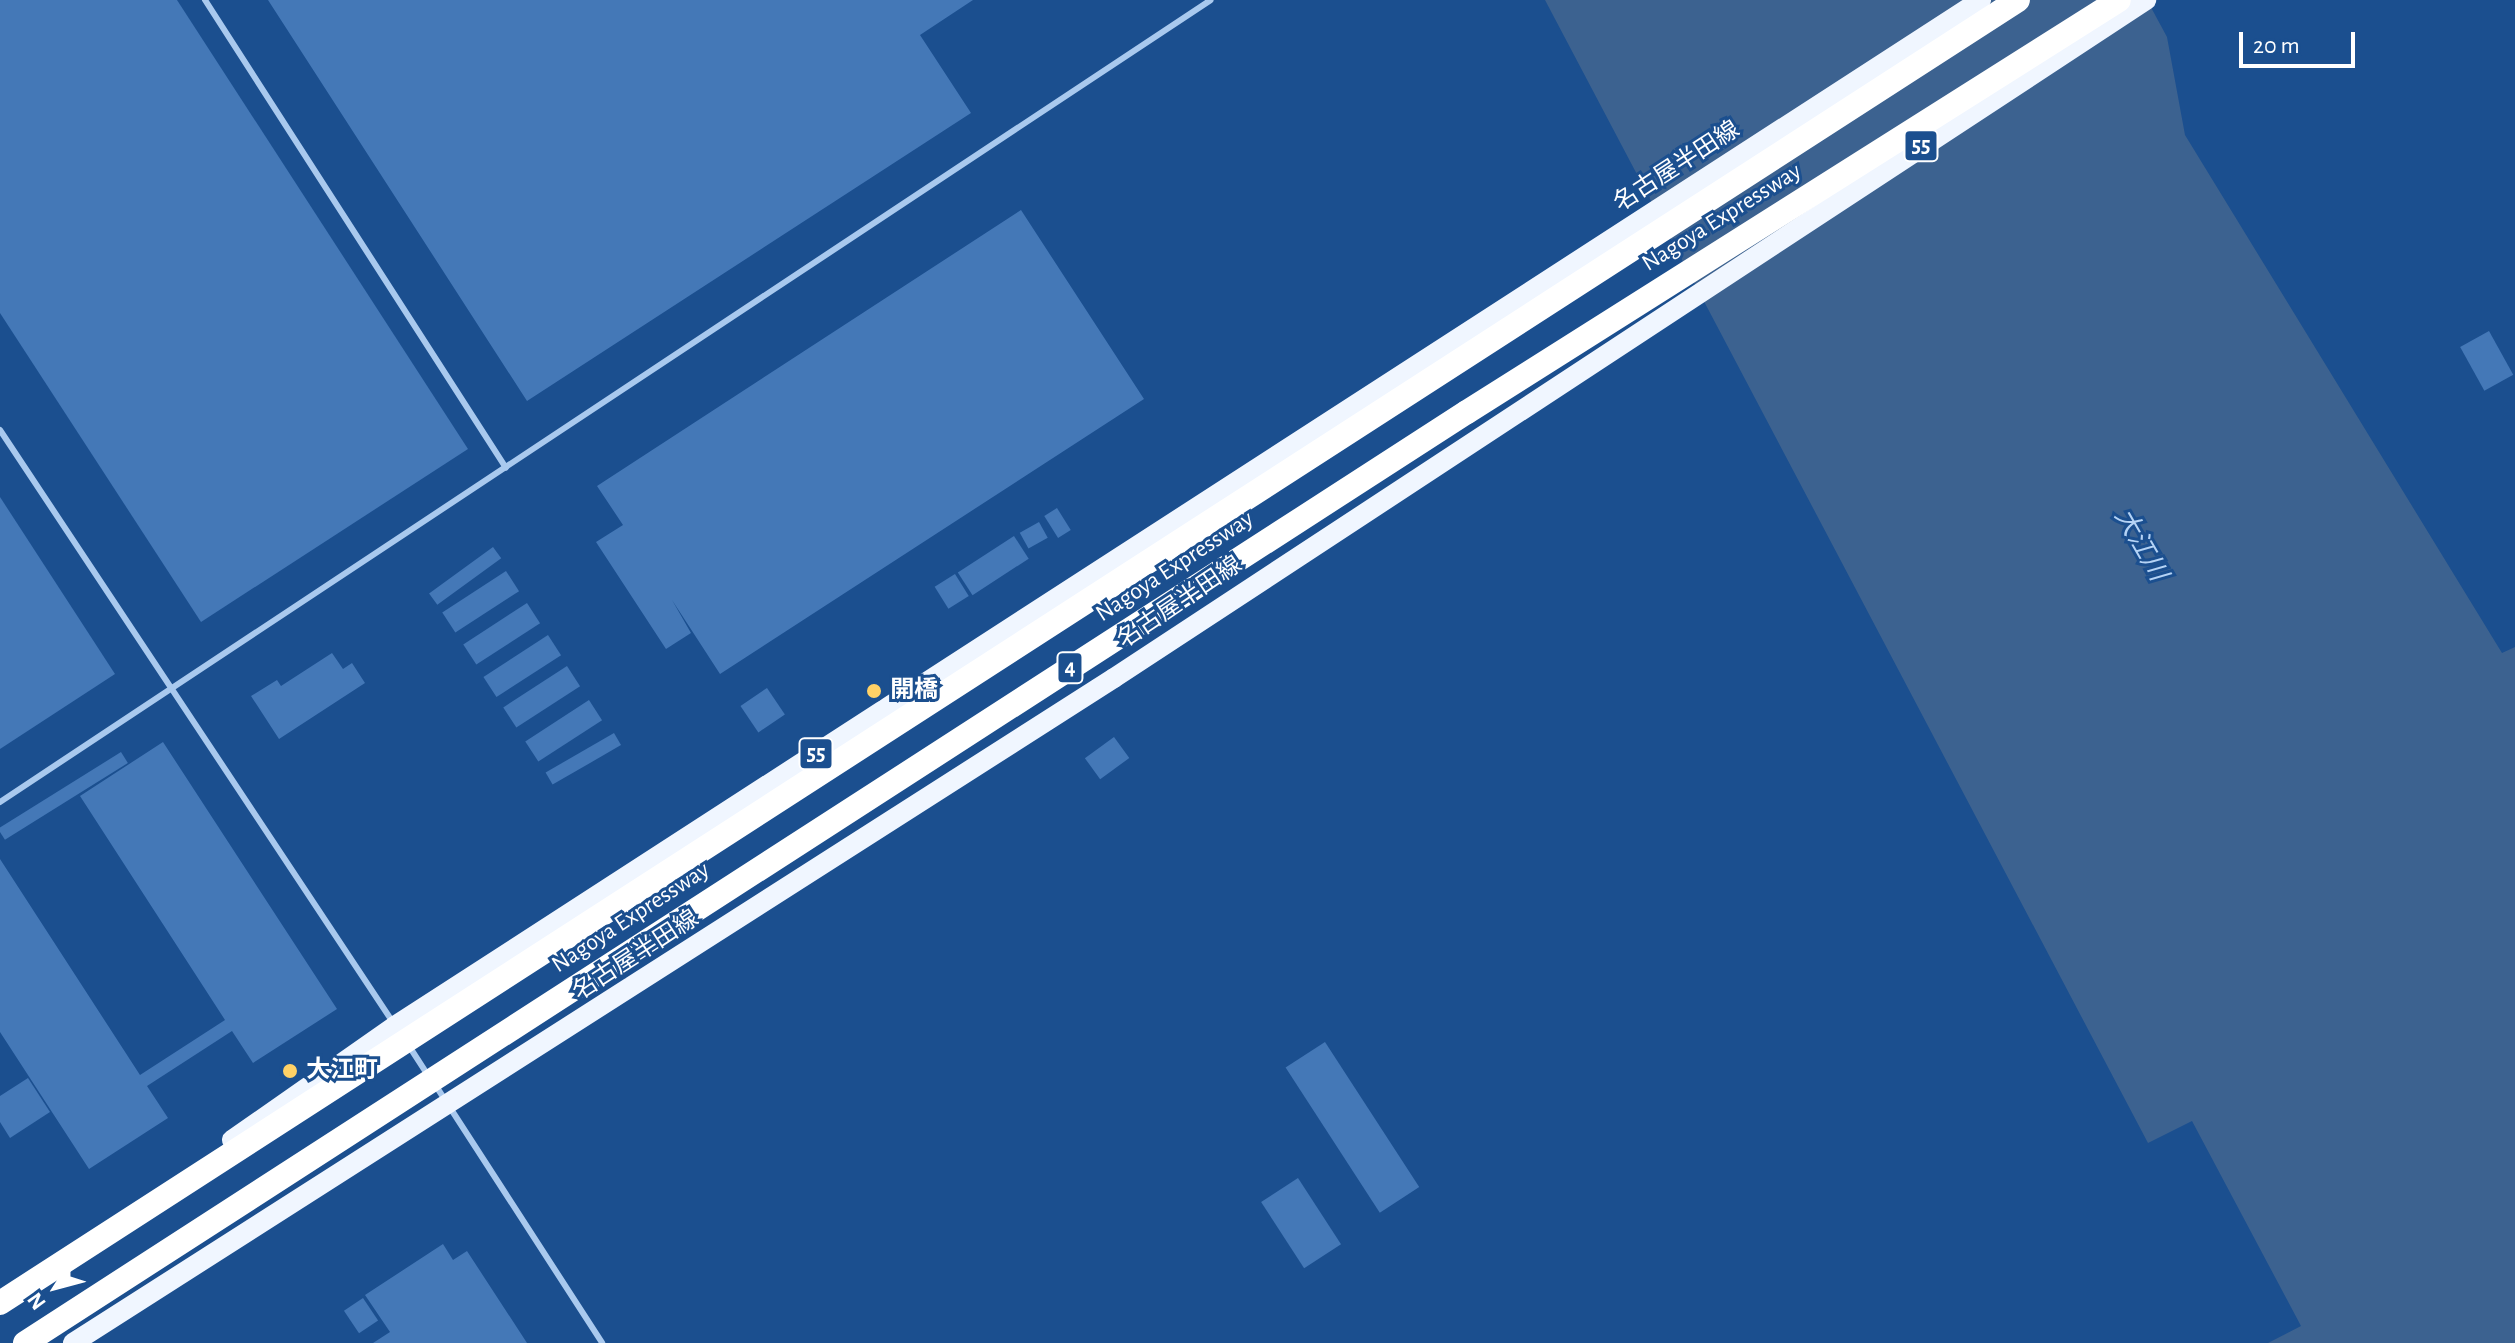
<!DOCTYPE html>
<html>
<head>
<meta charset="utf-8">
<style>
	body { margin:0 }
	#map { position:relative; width:2515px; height:1343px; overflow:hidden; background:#1b4f8f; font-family:"Alegreya Sans","Noto Sans JP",sans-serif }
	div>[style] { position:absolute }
	.water>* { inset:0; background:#3c6290 }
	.building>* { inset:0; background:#4478b7; transform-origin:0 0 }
	.service>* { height:6px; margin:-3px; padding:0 3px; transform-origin:3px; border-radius:3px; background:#a9c9ee }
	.primary>* { height:20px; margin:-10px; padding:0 10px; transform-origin:10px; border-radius:10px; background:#f0f6ff }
	.motorway-bridge>* { height:24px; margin:-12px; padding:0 12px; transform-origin:12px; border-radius:12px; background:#fff }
	.dots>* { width:22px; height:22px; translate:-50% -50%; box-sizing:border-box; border:4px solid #1b4f8f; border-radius:50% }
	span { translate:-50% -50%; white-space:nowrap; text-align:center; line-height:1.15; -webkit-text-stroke:6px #1b4f8f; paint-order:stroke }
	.shield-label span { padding:2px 6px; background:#1b4f8f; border:2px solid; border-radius:6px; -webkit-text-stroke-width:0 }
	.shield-label { font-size:22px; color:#fff; font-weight:700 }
	.street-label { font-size:24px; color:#fff }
	.poi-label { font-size:24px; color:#fff; font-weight:700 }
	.left { translate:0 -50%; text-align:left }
	.water-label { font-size:26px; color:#b5d3f5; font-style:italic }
	.north { position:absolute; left:16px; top:1247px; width:80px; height:80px; -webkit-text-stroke:6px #1b4f8f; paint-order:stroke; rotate:234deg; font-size:22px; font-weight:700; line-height:32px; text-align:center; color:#fff }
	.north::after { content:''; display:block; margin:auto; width:28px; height:36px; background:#fff; clip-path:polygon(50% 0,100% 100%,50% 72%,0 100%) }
	.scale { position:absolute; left:2239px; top:32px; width:116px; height:36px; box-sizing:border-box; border:4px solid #fff; border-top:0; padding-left:10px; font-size:24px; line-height:28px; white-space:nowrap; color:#fff; -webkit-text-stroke:6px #1b4f8f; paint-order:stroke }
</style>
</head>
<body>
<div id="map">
	<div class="water">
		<i style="clip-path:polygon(1545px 0,2147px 0,2167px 37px,2185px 135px,2502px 653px,2515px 647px,2515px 1343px,2268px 1343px,2301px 1326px,2192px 1121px,2148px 1143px)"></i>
	</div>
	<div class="building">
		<i style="clip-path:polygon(0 0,177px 0,468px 449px,201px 622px,0 313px)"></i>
		<i style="clip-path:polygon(268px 0,973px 0,920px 35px,971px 113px,527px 401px)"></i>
		<i style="clip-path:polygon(1021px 210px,1144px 399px,720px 674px,672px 600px,691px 633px,666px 649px,596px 542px,623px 525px,597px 486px)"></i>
		<i style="left:2489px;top:331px;width:50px;height:33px;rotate:61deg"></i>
		<i style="clip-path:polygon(0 497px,115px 674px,0 749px)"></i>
		<i style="left:1057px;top:508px;width:26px;height:15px;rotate:58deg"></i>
		<i style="left:1039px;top:522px;width:18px;height:22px;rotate:61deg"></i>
		<i style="left:1014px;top:536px;width:27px;height:67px;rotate:57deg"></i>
		<i style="left:493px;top:547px;width:14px;height:79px;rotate:54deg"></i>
		<i style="left:506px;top:571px;width:24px;height:76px;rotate:57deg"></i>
		<i style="left:955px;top:574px;width:26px;height:24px;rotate:58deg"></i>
		<i style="left:527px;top:603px;width:24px;height:76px;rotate:57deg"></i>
		<i style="left:548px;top:635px;width:24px;height:77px;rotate:57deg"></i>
		<i style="clip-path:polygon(332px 653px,343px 669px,352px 663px,365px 683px,279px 739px,251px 696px,277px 680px,281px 686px)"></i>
		<i style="left:567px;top:666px;width:24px;height:76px;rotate:57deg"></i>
		<i style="left:767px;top:688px;width:32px;height:32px;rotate:56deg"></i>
		<i style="left:589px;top:700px;width:24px;height:76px;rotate:57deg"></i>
		<i style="left:614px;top:733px;width:14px;height:79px;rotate:60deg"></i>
		<i style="left:1114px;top:737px;width:26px;height:36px;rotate:54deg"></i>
		<i style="clip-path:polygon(163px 742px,337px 1009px,253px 1063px,232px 1031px,147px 1086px,168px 1118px,89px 1169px,0 1032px,0 859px,140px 1075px,225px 1020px,80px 796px)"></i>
		<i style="left:121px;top:752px;width:13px;height:145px;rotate:58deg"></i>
		<i style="left:1325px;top:1042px;width:173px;height:47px;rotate:57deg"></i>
		<i style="clip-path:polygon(28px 1078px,50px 1112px,10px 1138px,0 1122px,0 1096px)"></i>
		<i style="left:1298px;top:1178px;width:79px;height:44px;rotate:57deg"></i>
		<i style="clip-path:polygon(443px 1244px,453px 1260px,467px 1251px,527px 1343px,373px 1343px,390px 1332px,365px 1295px)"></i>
		<i style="left:363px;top:1298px;width:27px;height:23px;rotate:56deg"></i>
	</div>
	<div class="service">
		<i style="left:205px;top:0;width:556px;rotate:57.25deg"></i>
		<i style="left:0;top:430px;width:713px;rotate:56.44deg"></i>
		<i style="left:0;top:802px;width:1452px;rotate:-33.52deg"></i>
		<i style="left:409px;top:1046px;width:37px;rotate:57deg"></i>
		<i style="left:436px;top:1086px;width:306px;rotate:57.1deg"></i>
	</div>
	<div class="primary">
		<i style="left:232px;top:1140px;width:199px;rotate:-35deg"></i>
		<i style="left:395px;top:1026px;width:1889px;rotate:-32.9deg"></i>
		<i style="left:73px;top:1343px;width:1235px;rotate:-32.57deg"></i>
		<i style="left:1114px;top:678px;width:1235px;rotate:-33.3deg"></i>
	</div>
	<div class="motorway-bridge">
		<i style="left:0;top:1303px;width:2402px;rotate:-32.85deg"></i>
		<i style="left:25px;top:1343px;width:1716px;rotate:-32.85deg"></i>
		<i style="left:1467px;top:412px;width:771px;rotate:-32.29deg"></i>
	</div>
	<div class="dots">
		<i style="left:874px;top:691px;background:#ffd166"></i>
		<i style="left:290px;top:1071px;background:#ffd166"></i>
	</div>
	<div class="shield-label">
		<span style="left:1921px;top:146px">55</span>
		<span style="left:1070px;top:668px">4</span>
		<span style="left:816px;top:754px">55</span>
	</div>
	<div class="street-label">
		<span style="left:1677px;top:167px;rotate:-33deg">名古屋半田線</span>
		<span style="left:1722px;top:218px;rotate:-32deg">Nagoya Expressway</span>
		<span style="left:1175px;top:567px;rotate:-33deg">Nagoya Expressway</span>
		<span style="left:1180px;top:603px;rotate:-34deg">名古屋半田線</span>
		<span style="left:631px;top:918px;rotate:-33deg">Nagoya Expressway</span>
		<span style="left:636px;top:956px;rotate:-33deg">名古屋半田線</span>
	</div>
	<div class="poi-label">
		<span class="left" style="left:890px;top:691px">開橋</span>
		<span class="left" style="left:306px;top:1071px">大江町</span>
	</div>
	<div class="water-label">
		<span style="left:2140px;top:545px;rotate:60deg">大江川</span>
	</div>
	<div class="north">N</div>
	<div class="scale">20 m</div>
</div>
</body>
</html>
